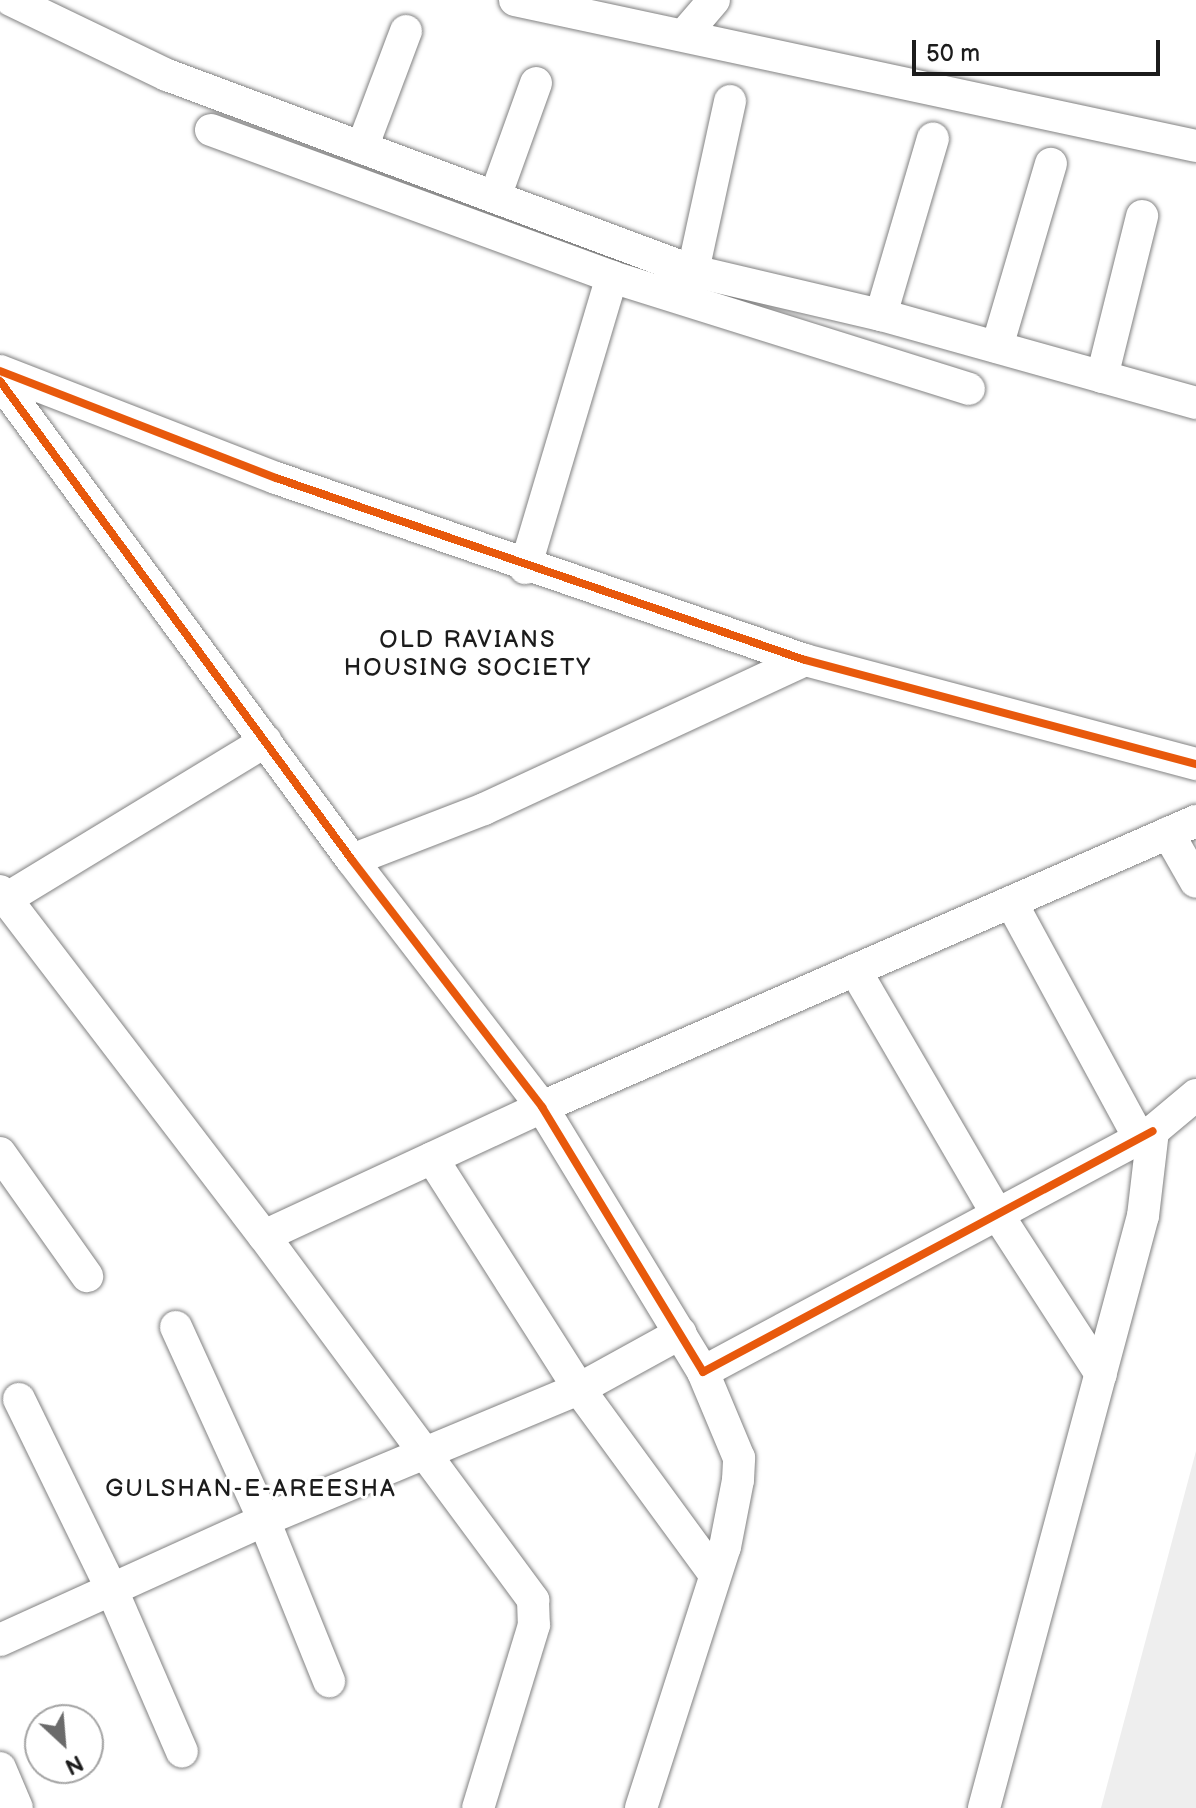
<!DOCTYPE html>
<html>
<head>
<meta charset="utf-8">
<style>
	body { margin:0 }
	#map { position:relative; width:1196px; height:1808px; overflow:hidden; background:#fff; font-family:"Balsamiq Sans",sans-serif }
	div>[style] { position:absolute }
	.built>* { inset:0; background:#eee }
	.roads { filter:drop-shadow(0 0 2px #828282) drop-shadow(0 0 2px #828282) }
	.minor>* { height:32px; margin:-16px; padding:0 16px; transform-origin:16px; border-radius:16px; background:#fff }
	.cycleway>* { height:8px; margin:-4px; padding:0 4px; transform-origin:4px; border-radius:4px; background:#e8590c }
	span { translate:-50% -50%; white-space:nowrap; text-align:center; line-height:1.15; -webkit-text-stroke:6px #fff; paint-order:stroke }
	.neighbourhood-label { font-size:24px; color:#1c1c1c; letter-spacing:2px }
	.north { position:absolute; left:24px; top:1704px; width:80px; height:80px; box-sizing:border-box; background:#fff; border:2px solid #a4a4a4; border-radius:50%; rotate:154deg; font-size:22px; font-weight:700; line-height:32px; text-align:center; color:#1c1c1c }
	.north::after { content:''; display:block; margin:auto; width:28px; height:36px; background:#6b6b6b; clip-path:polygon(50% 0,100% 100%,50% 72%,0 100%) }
	.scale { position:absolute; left:912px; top:40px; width:248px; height:36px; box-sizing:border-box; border:4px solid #1c1c1c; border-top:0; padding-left:10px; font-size:24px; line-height:28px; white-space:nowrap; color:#1c1c1c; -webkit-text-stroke:6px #fff; paint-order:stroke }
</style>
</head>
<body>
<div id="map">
	<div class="built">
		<i style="clip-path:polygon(1196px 1451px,1196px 1808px,1101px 1808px)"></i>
	</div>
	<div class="roads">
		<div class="minor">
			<i style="left:11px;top:0;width:173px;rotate:25.7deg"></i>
			<i style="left:167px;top:75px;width:561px;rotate:20.44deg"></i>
			<i style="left:693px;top:271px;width:193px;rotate:13.2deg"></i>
			<i style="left:881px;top:315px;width:327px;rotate:15.6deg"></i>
			<i style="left:515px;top:0;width:696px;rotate:12.1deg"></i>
			<i style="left:684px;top:35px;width:46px;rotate:-49.4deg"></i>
			<i style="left:211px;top:130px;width:427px;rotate:20.1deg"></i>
			<i style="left:612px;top:277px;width:374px;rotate:17.4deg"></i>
			<i style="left:362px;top:148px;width:125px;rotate:-69.4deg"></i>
			<i style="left:495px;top:197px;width:121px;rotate:-70.2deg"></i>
			<i style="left:693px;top:271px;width:174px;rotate:-77.7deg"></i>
			<i style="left:881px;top:315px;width:184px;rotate:-73.6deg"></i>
			<i style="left:997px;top:347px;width:191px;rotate:-73.6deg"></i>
			<i style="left:0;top:371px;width:296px;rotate:21.2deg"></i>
			<i style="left:276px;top:478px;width:559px;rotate:18.99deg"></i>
			<i style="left:805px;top:660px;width:405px;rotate:14.9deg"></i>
			<i style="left:1102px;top:377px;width:166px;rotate:-76deg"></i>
			<i style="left:0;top:381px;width:594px;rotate:53.69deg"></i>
			<i style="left:352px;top:860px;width:312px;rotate:52.4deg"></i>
			<i style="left:542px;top:1107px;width:310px;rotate:58.7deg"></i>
			<i style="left:703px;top:1372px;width:510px;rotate:-28.17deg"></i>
			<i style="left:525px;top:568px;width:304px;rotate:-73.4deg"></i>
			<i style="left:1168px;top:833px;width:56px;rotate:60.3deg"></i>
			<i style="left:352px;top:860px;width:142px;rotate:-21.1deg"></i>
			<i style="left:484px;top:809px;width:354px;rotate:-24.9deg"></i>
			<i style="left:0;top:891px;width:434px;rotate:52.6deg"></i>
			<i style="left:264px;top:1236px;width:453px;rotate:53.5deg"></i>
			<i style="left:533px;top:1600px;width:25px;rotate:88deg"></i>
			<i style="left:534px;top:1625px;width:191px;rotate:107deg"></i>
			<i style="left:6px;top:899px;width:304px;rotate:-31.3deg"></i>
			<i style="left:1011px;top:902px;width:268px;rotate:61.5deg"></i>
			<i style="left:855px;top:970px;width:280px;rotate:59.8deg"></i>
			<i style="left:996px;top:1212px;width:193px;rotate:57.1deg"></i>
			<i style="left:0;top:1153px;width:151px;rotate:54.7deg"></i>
			<i style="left:432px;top:1158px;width:274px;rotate:57.5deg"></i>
			<i style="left:579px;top:1389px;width:230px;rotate:53.8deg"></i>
			<i style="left:264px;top:1236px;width:306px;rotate:-24.9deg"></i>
			<i style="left:542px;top:1107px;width:714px;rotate:-23.62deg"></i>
			<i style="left:176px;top:1327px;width:212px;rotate:65.5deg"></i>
			<i style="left:264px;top:1520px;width:174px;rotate:68deg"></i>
			<i style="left:19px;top:1399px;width:212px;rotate:64deg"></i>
			<i style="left:112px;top:1590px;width:176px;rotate:66.6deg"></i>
			<i style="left:0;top:1640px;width:290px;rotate:-24.4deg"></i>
			<i style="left:264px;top:1520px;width:341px;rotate:-22.6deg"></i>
			<i style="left:579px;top:1389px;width:116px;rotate:-28.8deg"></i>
			<i style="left:0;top:1768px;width:43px;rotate:67deg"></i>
			<i style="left:641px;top:1808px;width:274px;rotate:-72.2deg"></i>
			<i style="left:725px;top:1547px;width:68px;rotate:-79deg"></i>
			<i style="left:738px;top:1480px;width:22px;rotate:-87deg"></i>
			<i style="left:739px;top:1458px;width:93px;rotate:-112.7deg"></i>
			<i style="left:984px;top:1808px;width:613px;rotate:-74.97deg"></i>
			<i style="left:1143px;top:1216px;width:86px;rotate:-83.3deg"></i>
			<i style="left:1153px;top:1131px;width:56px;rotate:-39.9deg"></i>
		</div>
	</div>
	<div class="cycleway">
		<i style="left:0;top:371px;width:296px;rotate:21.2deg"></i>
		<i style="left:276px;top:478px;width:559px;rotate:18.99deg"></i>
		<i style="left:805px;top:660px;width:405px;rotate:14.9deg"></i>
		<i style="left:0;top:381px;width:594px;rotate:53.69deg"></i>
		<i style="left:352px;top:860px;width:312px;rotate:52.4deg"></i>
		<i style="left:542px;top:1107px;width:310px;rotate:58.7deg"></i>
		<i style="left:703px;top:1372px;width:510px;rotate:-28.17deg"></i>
	</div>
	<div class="neighbourhood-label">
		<span style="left:468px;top:654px">OLD RAVIANS<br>HOUSING SOCIETY</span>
		<span style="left:251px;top:1489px">GULSHAN-E-AREESHA</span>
	</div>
	<div class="north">N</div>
	<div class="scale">50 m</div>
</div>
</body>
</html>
